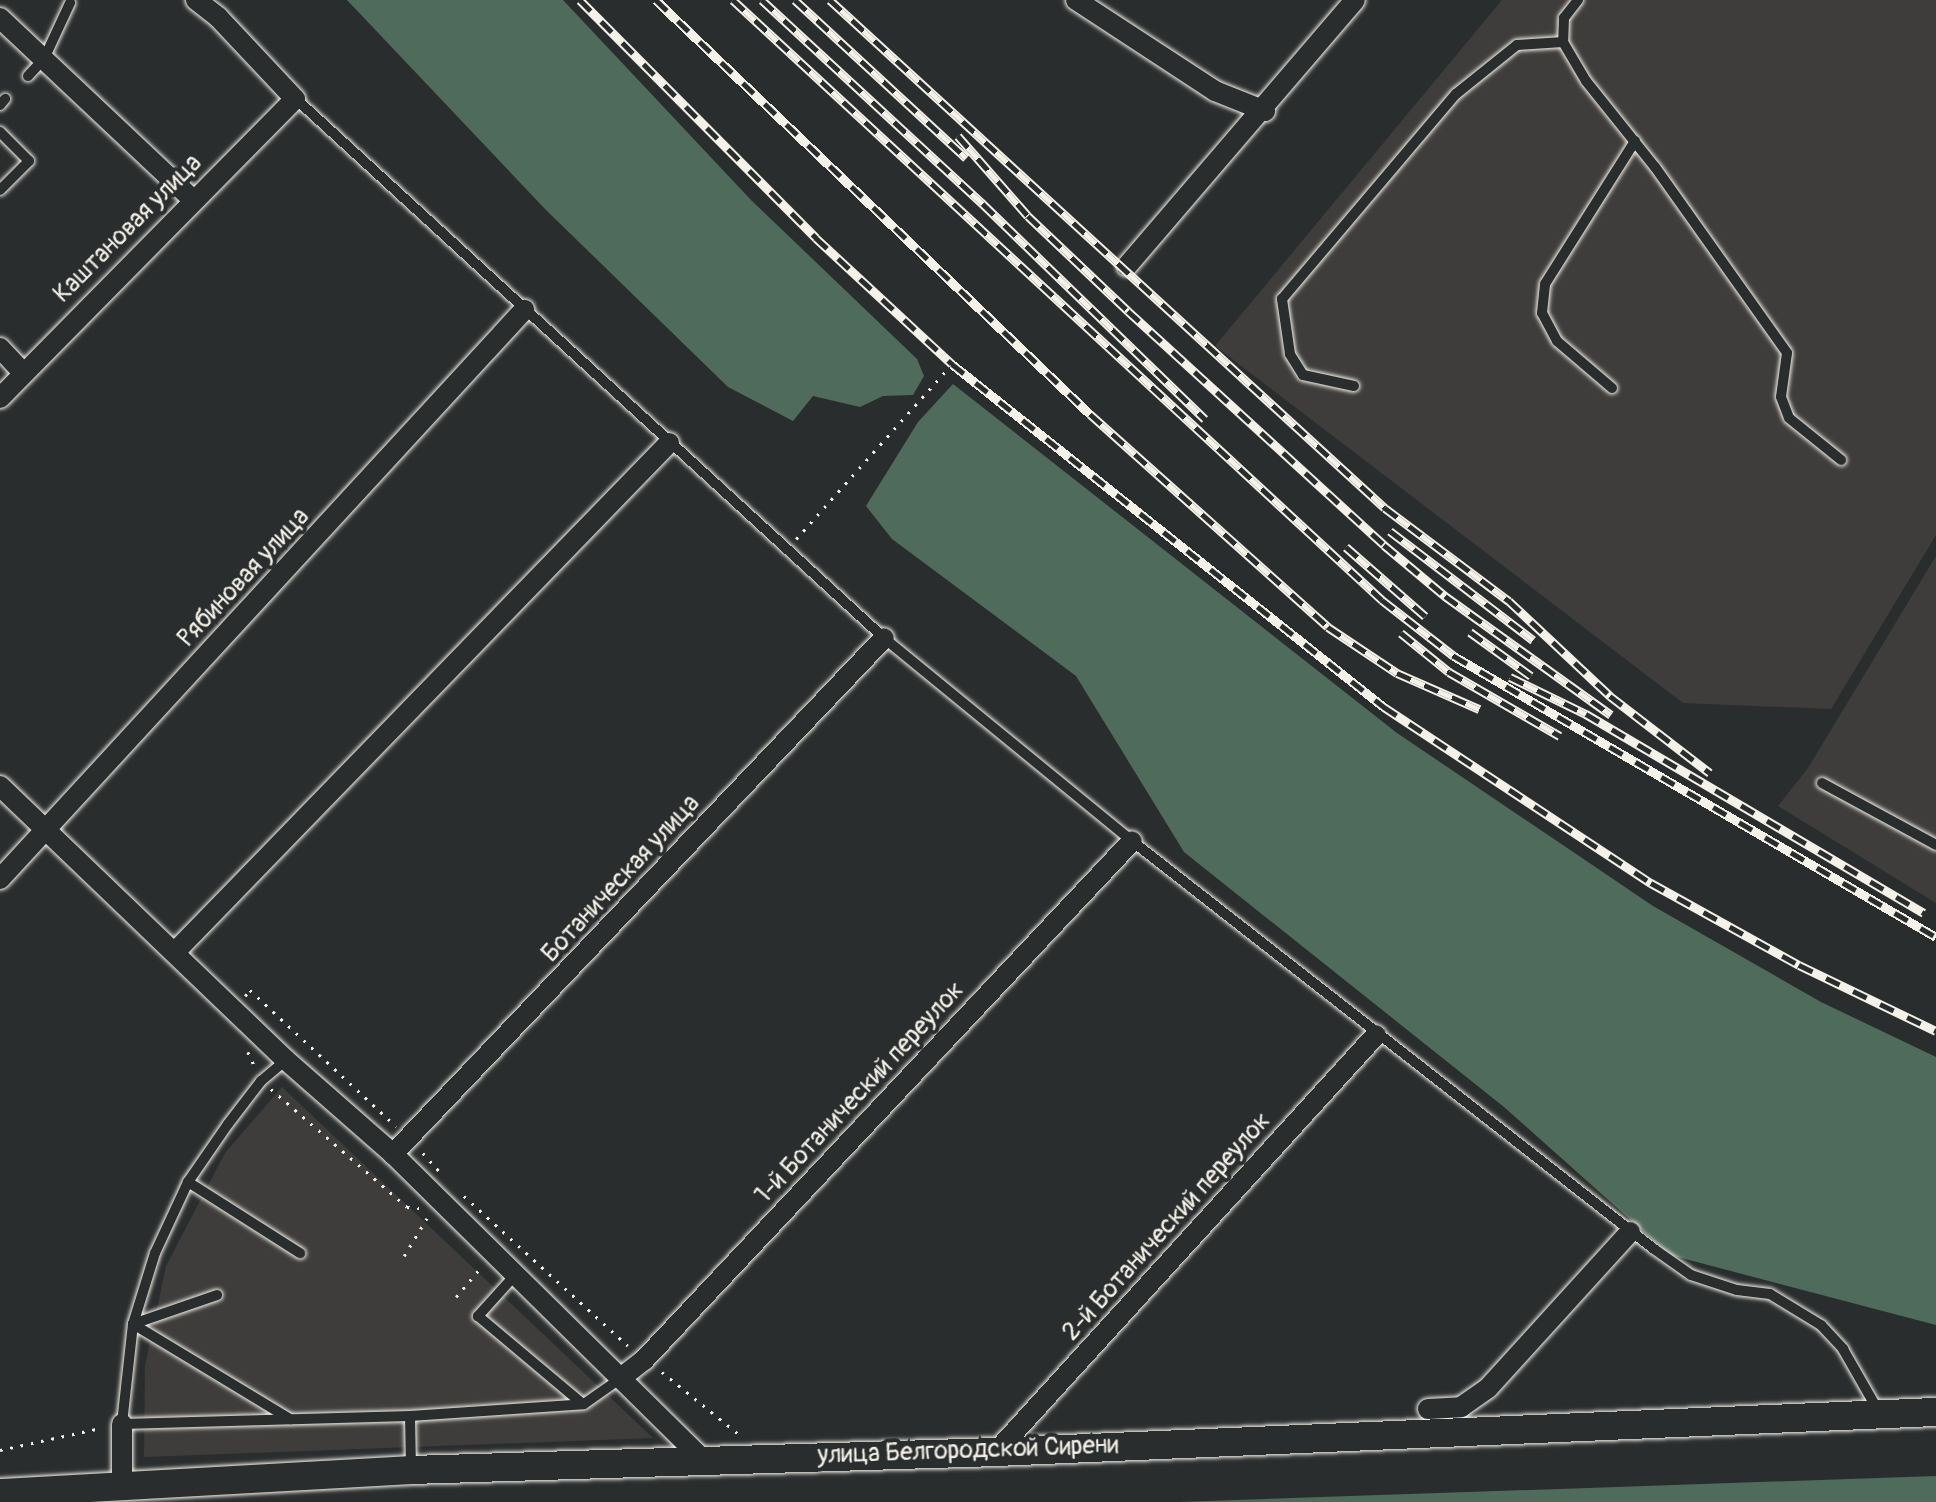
<!DOCTYPE html>
<html>
<head>
<meta charset="utf-8">
<style>
	body { margin:0 }
	#map { position:relative; width:1936px; height:1502px; overflow:hidden; background:#2a2d2e; font-family:Pangolin,sans-serif }
	div>[style] { position:absolute }
	.built>* { inset:0; background:#3f3d3b }
	.green>* { inset:0; background:#4f6b5b }
	.path>* { height:2.5px; margin-top:-1.25px; transform-origin:0; background:repeating-linear-gradient(90deg,#f4f1e8 0 2.5px,transparent 0 10.5px) }
	.roads { filter:drop-shadow(0 0 2px #f4f1e8) drop-shadow(0 0 2px #f4f1e8) }
	.service>* { height:10px; margin:-5px; padding:0 5px; transform-origin:5px; border-radius:5px; background:#2a2d2e }
	.minor>* { height:20px; margin:-10px; padding:0 10px; transform-origin:10px; border-radius:10px; background:#2a2d2e }
	.secondary>* { height:28px; margin:-14px; padding:0 14px; transform-origin:14px; border-radius:14px; background:#2a2d2e }
	.rail>* { height:9px; margin-top:-4.5px; transform-origin:0; background:repeating-linear-gradient(90deg,#2a2d2e 0 15px,#f4f1e8 0 30px); box-sizing:border-box; border-block:2px solid #f4f1e8 }
	span { translate:-50% -50%; white-space:nowrap; text-align:center; line-height:1.15; -webkit-text-stroke:8px #2a2d2e; paint-order:stroke }
	.street-label { font-size:25px; color:#f4f1e8 }
</style>
</head>
<body>
<div id="map">
	<div class="built">
		<i style="clip-path:polygon(1502px 0,1936px 0,1936px 535px,1831px 709px,1683px 703px,1215px 346px)"></i>
		<i style="clip-path:polygon(1936px 556px,1936px 903px,1778px 806px,1808px 768px)"></i>
		<i style="clip-path:polygon(282px 1087px,653px 1438px,144px 1457px,145px 1366px,166px 1266px,225px 1153px)"></i>
	</div>
	<div class="green">
		<i style="clip-path:polygon(347px 0,563px 0,751px 200px,917px 359px,924px 376px,913px 395px,883px 396px,860px 407px,813px 396px,793px 421px,728px 387px,546px 210px)"></i>
		<i style="clip-path:polygon(953px 384px,1397px 733px,1653px 906px,1821px 1002px,1936px 1057px,1936px 1325px,1670px 1255px,1504px 1107px,1184px 852px,1076px 676px,892px 539px,866px 506px,918px 422px)"></i>
		<i style="clip-path:polygon(1936px 1476px,1936px 1502px,1179px 1502px)"></i>
	</div>
	<div class="path">
		<i style="left:796px;top:539px;width:234px;rotate:-48.3deg"></i>
		<i style="left:245px;top:996px;width:8px;rotate:-50deg"></i>
		<i style="left:250px;top:990px;width:200px;rotate:43deg"></i>
		<i style="left:248px;top:1052px;width:17px;rotate:65deg"></i>
		<i style="left:271px;top:1089px;width:180px;rotate:40.9deg"></i>
		<i style="left:407px;top:1207px;width:12px;rotate:5deg"></i>
		<i style="left:423px;top:1153px;width:31px;rotate:48deg"></i>
		<i style="left:464px;top:1196px;width:222px;rotate:42.4deg"></i>
		<i style="left:404px;top:1256px;width:44px;rotate:-58.8deg"></i>
		<i style="left:456px;top:1297px;width:39px;rotate:-50deg"></i>
		<i style="left:662px;top:1372px;width:102px;rotate:39deg"></i>
		<i style="left:0;top:1450px;width:103px;rotate:-12.3deg"></i>
	</div>
	<div class="roads">
		<div class="service">
			<i style="left:1578px;top:0;width:23px;rotate:128deg"></i>
			<i style="left:1564px;top:18px;width:24px;rotate:92deg"></i>
			<i style="left:1563px;top:42px;width:45px;rotate:59.5deg"></i>
			<i style="left:1586px;top:81px;width:110px;rotate:51.3deg"></i>
			<i style="left:1655px;top:167px;width:228px;rotate:54.6deg"></i>
			<i style="left:1787px;top:353px;width:44px;rotate:97.8deg"></i>
			<i style="left:1781px;top:397px;width:22px;rotate:69deg"></i>
			<i style="left:1789px;top:418px;width:67px;rotate:38.9deg"></i>
			<i style="left:28px;top:76px;width:23px;rotate:-47deg"></i>
			<i style="left:44px;top:59px;width:62px;rotate:-65.1deg"></i>
			<i style="left:296px;top:99px;width:798px;rotate:42.51deg"></i>
			<i style="left:884px;top:638px;width:320px;rotate:39.3deg"></i>
			<i style="left:1132px;top:841px;width:663px;rotate:38.01deg"></i>
			<i style="left:1654px;top:1249px;width:45px;rotate:35.1deg"></i>
			<i style="left:1691px;top:1275px;width:48px;rotate:18.1deg"></i>
			<i style="left:1737px;top:1290px;width:33px;rotate:7deg"></i>
			<i style="left:1770px;top:1294px;width:60px;rotate:31.3deg"></i>
			<i style="left:1821px;top:1325px;width:33px;rotate:47deg"></i>
			<i style="left:1843px;top:1349px;width:73px;rotate:60.3deg"></i>
			<i style="left:0;top:105px;width:8px;rotate:-50deg"></i>
			<i style="left:0;top:132px;width:41px;rotate:45deg"></i>
			<i style="left:29px;top:161px;width:41px;rotate:135deg"></i>
			<i style="left:1354px;top:386px;width:52px;rotate:-167.8deg"></i>
			<i style="left:1303px;top:375px;width:25px;rotate:-122deg"></i>
			<i style="left:1290px;top:354px;width:56px;rotate:-98.3deg"></i>
			<i style="left:1282px;top:299px;width:269px;rotate:-49.7deg"></i>
			<i style="left:1456px;top:94px;width:78px;rotate:-38.8deg"></i>
			<i style="left:1517px;top:45px;width:46px;rotate:-3.7deg"></i>
			<i style="left:1612px;top:388px;width:72px;rotate:-139.5deg"></i>
			<i style="left:1557px;top:341px;width:32px;rotate:-118deg"></i>
			<i style="left:1542px;top:313px;width:29px;rotate:-84deg"></i>
			<i style="left:1545px;top:284px;width:169px;rotate:-57.8deg"></i>
			<i style="left:1822px;top:783px;width:130px;rotate:28.5deg"></i>
			<i style="left:286px;top:1060px;width:33px;rotate:140deg"></i>
			<i style="left:261px;top:1081px;width:54px;rotate:127.5deg"></i>
			<i style="left:228px;top:1124px;width:70px;rotate:124.6deg"></i>
			<i style="left:188px;top:1182px;width:78px;rotate:114.9deg"></i>
			<i style="left:155px;top:1253px;width:74px;rotate:107.2deg"></i>
			<i style="left:133px;top:1324px;width:101px;rotate:96.3deg"></i>
			<i style="left:122px;top:1424px;width:288px;rotate:-1.6deg"></i>
			<i style="left:410px;top:1416px;width:174px;rotate:-3.9deg"></i>
			<i style="left:584px;top:1404px;width:45px;rotate:-35.1deg"></i>
			<i style="left:188px;top:1182px;width:133px;rotate:32.4deg"></i>
			<i style="left:516px;top:1274px;width:57px;rotate:132.1deg"></i>
			<i style="left:478px;top:1316px;width:137px;rotate:40deg"></i>
			<i style="left:133px;top:1324px;width:184px;rotate:31.2deg"></i>
			<i style="left:133px;top:1324px;width:89px;rotate:-19deg"></i>
			<i style="left:410px;top:1416px;width:54px;rotate:88.9deg"></i>
		</div>
		<div class="minor">
			<i style="left:1076px;top:0;width:166px;rotate:33.2deg"></i>
			<i style="left:1215px;top:91px;width:54px;rotate:21.8deg"></i>
			<i style="left:0;top:18px;width:264px;rotate:43.3deg"></i>
			<i style="left:1127px;top:266px;width:350px;rotate:-49.4deg"></i>
			<i style="left:0;top:348px;width:34px;rotate:47deg"></i>
			<i style="left:0;top:398px;width:420px;rotate:-45.4deg"></i>
			<i style="left:295px;top:99px;width:112px;rotate:-133.2deg"></i>
			<i style="left:218px;top:17px;width:28px;rotate:-142deg"></i>
			<i style="left:0;top:786px;width:396px;rotate:43.8deg"></i>
			<i style="left:286px;top:1060px;width:142px;rotate:41.3deg"></i>
			<i style="left:393px;top:1154px;width:434px;rotate:44.6deg"></i>
			<i style="left:0;top:879px;width:774px;rotate:-47.36deg"></i>
			<i style="left:176px;top:951px;width:708px;rotate:-45.86deg"></i>
			<i style="left:393px;top:1154px;width:712px;rotate:-46.42deg"></i>
			<i style="left:622px;top:1377px;width:28px;rotate:-38deg"></i>
			<i style="left:644px;top:1360px;width:712px;rotate:-46.76deg"></i>
			<i style="left:1428px;top:1409px;width:33px;rotate:-3deg"></i>
			<i style="left:1461px;top:1407px;width:33px;rotate:-35deg"></i>
			<i style="left:1488px;top:1388px;width:211px;rotate:-47.7deg"></i>
			<i style="left:122px;top:1424px;width:61px;rotate:90deg"></i>
			<i style="left:996px;top:1452px;width:564px;rotate:-47.66deg"></i>
		</div>
		<div class="secondary">
			<i style="left:0;top:1493px;width:412px;rotate:-3.2deg"></i>
			<i style="left:411px;top:1470px;width:585px;rotate:-1.76deg"></i>
			<i style="left:996px;top:1452px;width:941px;rotate:-2.44deg"></i>
		</div>
	</div>
	<div class="rail">
		<i style="left:580px;top:0;width:335px;rotate:45.2deg"></i>
		<i style="left:816px;top:238px;width:185px;rotate:42.8deg"></i>
		<i style="left:952px;top:364px;width:552px;rotate:38.45deg"></i>
		<i style="left:1384px;top:707px;width:320px;rotate:33.4deg"></i>
		<i style="left:1651px;top:883px;width:169px;rotate:29deg"></i>
		<i style="left:1799px;top:965px;width:152px;rotate:25.7deg"></i>
		<i style="left:656px;top:0;width:600px;rotate:43.65deg"></i>
		<i style="left:1090px;top:414px;width:319px;rotate:41.8deg"></i>
		<i style="left:1328px;top:627px;width:83px;rotate:33.7deg"></i>
		<i style="left:1397px;top:673px;width:90px;rotate:23.7deg"></i>
		<i style="left:733px;top:0;width:884px;rotate:42.75deg"></i>
		<i style="left:1382px;top:600px;width:91px;rotate:37.9deg"></i>
		<i style="left:1454px;top:656px;width:558px;rotate:30.24deg"></i>
		<i style="left:762px;top:0;width:301px;rotate:42.7deg"></i>
		<i style="left:983px;top:204px;width:309px;rotate:44.1deg"></i>
		<i style="left:795px;top:0;width:233px;rotate:42.7deg"></i>
		<i style="left:830px;top:0;width:752px;rotate:42.47deg"></i>
		<i style="left:1385px;top:508px;width:155px;rotate:36.9deg"></i>
		<i style="left:1509px;top:601px;width:139px;rotate:43.2deg"></i>
		<i style="left:1610px;top:696px;width:126px;rotate:37.6deg"></i>
		<i style="left:958px;top:136px;width:106px;rotate:48.8deg"></i>
		<i style="left:1028px;top:216px;width:138px;rotate:43.5deg"></i>
		<i style="left:1128px;top:311px;width:347px;rotate:42.4deg"></i>
		<i style="left:1384px;top:545px;width:80px;rotate:39.9deg"></i>
		<i style="left:1445px;top:596px;width:204px;rotate:35.6deg"></i>
		<i style="left:1390px;top:531px;width:180px;rotate:37.3deg"></i>
		<i style="left:1346px;top:547px;width:105px;rotate:41.1deg"></i>
		<i style="left:1470px;top:632px;width:75px;rotate:35.8deg"></i>
		<i style="left:1401px;top:633px;width:62px;rotate:39.1deg"></i>
		<i style="left:1449px;top:672px;width:128px;rotate:30deg"></i>
		<i style="left:1510px;top:677px;width:85px;rotate:26deg"></i>
		<i style="left:1586px;top:714px;width:392px;rotate:30.5deg"></i>
	</div>
	<div class="street-label">
		<span style="left:128px;top:229px;rotate:-45deg">Каштановая улица</span>
		<span style="left:244px;top:578px;rotate:-47deg">Рябиновая улица</span>
		<span style="left:621px;top:879px;rotate:-47deg">Ботаническая улица</span>
		<span style="left:860px;top:1093px;rotate:-47deg">1-й Ботанический переулок</span>
		<span style="left:1167px;top:1227px;rotate:-48deg">2-й Ботанический переулок</span>
		<span style="left:968px;top:1451px;rotate:-2deg">улица Белгородской Сирени</span>
	</div>
</div>
</body>
</html>
